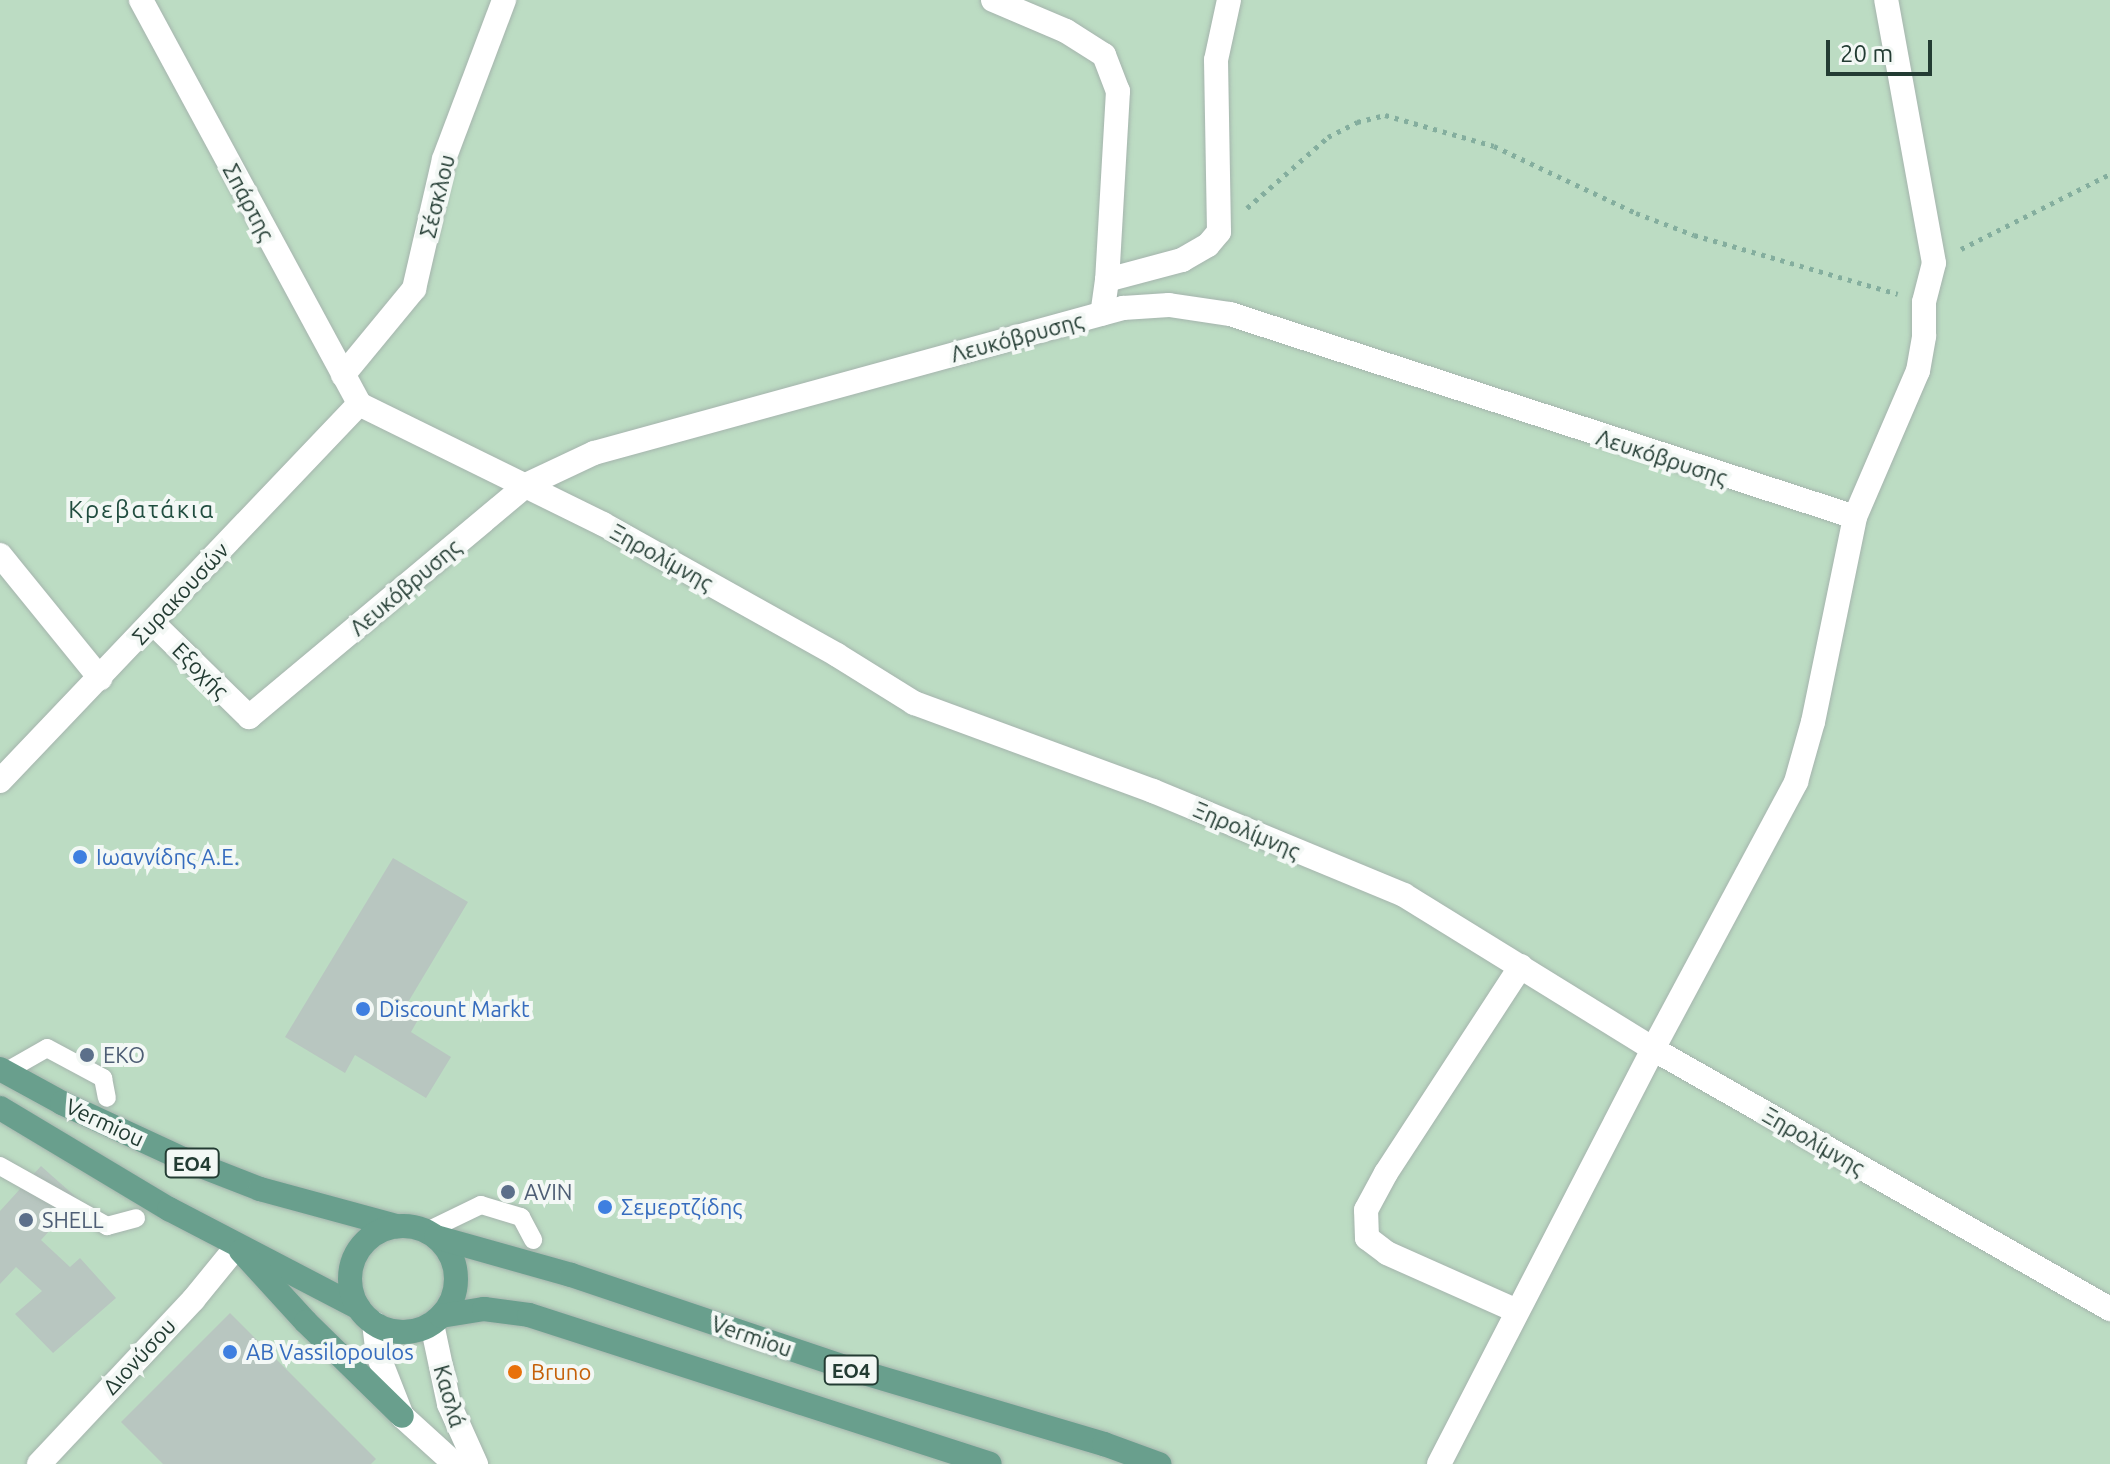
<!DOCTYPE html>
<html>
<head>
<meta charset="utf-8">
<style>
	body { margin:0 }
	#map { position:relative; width:2110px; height:1464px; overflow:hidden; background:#e2ece7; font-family:Ubuntu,sans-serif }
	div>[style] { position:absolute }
	.green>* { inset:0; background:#bcdcc3; transform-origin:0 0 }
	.building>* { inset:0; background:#b8c6c0 }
	.path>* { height:5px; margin-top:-2.5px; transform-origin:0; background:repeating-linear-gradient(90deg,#84ae9e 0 4px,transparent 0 10px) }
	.roads { filter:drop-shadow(0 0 2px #a5b4ad) drop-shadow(0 0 2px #a5b4ad) }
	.lane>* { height:18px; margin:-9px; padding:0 9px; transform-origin:9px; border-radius:9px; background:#fff }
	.street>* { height:24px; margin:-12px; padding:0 12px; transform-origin:12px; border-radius:12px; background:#fff }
	.secondary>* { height:24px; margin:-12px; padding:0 12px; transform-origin:12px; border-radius:12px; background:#fff }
	.primary>* { height:24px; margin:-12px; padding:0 12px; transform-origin:12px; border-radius:12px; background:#699f8d }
	.primary>.ring { margin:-12px; padding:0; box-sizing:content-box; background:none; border:24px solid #699f8d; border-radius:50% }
	.dots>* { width:22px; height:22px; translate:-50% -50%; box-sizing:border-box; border:4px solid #f3f8f5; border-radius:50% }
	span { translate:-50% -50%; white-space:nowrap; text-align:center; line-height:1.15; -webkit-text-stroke:8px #f3f8f5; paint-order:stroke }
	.shield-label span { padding:2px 6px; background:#f3f8f5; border:2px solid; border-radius:6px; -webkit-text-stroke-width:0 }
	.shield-label { font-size:20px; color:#233c33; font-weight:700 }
	.street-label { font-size:22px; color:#233c33 }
	.shop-label { font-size:22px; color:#366cbe }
	.left { translate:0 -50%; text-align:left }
	.service-label { font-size:22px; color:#4e5e75 }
	.food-label { font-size:22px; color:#c56008 }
	.neighbourhood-label { font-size:24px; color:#204d3f; letter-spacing:2px }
	.scale { position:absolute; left:1826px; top:40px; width:106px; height:36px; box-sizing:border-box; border:4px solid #233c33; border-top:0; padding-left:10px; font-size:24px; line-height:28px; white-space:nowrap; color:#233c33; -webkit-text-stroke:6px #f3f8f5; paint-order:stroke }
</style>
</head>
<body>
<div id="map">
	<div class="green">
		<i style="left:0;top:0;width:2110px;height:1464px"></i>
	</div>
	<div class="building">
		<i style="clip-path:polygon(393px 858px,468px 902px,404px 1009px,419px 1018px,411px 1032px,451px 1057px,426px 1098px,355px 1055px,345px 1073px,285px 1037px)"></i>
		<i style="clip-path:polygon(41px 1166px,78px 1199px,41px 1240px,70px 1267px,80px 1258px,116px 1298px,53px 1353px,15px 1314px,42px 1291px,16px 1267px,0 1284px,0 1211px)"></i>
		<i style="clip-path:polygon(230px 1313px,376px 1459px,371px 1464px,163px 1464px,121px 1422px)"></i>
	</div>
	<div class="path">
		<i style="left:1247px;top:208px;width:108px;rotate:-41.2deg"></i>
		<i style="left:1328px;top:137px;width:33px;rotate:-27deg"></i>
		<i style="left:1357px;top:122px;width:29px;rotate:-14deg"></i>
		<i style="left:1385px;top:115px;width:113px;rotate:15.9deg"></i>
		<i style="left:1494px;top:146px;width:157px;rotate:25.3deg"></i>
		<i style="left:1636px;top:213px;width:62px;rotate:20.8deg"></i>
		<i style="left:1694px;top:235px;width:212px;rotate:16.1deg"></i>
		<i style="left:1961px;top:249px;width:167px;rotate:-26.7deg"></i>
	</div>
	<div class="roads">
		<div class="lane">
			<i style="left:5px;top:1072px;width:48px;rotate:-29.7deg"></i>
			<i style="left:47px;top:1048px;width:64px;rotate:28.2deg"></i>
			<i style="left:103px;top:1078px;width:20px;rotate:79deg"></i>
			<i style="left:0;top:1166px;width:123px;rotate:29.3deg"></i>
			<i style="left:107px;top:1226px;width:30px;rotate:-15deg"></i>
			<i style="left:427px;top:1231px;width:60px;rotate:-25.7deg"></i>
			<i style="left:481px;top:1205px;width:42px;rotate:16.7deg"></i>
			<i style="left:521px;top:1217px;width:26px;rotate:62deg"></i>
		</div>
		<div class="street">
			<i style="left:141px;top:0;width:459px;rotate:61.6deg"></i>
			<i style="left:993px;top:0;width:79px;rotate:23deg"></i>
			<i style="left:1066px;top:31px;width:45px;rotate:32.3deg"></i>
			<i style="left:1104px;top:55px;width:39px;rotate:69deg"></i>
			<i style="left:1118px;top:91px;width:189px;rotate:93.3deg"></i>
			<i style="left:1107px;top:280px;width:34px;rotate:98deg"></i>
			<i style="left:1107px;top:280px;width:78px;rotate:-14.9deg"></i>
			<i style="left:1182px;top:260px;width:30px;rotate:-30deg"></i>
			<i style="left:1208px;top:245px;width:17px;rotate:-50deg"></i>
			<i style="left:1219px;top:232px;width:172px;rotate:-91deg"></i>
			<i style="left:1216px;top:60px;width:61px;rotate:-77.8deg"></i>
			<i style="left:343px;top:375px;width:112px;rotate:-50.5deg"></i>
			<i style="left:414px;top:289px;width:133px;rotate:-77deg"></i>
			<i style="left:444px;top:159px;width:170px;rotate:-69.3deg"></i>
			<i style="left:359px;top:404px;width:272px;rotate:26.2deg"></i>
			<i style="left:603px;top:524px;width:268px;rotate:29.2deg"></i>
			<i style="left:837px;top:655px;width:91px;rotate:31.9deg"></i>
			<i style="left:914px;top:703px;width:255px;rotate:20.2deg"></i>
			<i style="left:1153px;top:791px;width:272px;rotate:22.5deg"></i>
			<i style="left:1404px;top:895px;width:293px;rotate:31.7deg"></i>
			<i style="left:1653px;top:1049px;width:526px;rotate:29.64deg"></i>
			<i style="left:0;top:555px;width:159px;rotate:50.9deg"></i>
			<i style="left:152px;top:622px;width:136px;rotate:44.4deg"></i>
			<i style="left:249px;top:717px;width:363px;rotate:-39.9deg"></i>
			<i style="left:528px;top:484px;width:73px;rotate:-25.2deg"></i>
			<i style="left:594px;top:453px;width:549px;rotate:-15.33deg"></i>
			<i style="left:1123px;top:308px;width:46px;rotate:-3.7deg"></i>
			<i style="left:1169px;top:305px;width:62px;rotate:8.4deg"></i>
			<i style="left:1230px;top:314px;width:657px;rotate:17.99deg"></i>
			<i style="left:0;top:781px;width:521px;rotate:-46.4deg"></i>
			<i style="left:1517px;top:1311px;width:142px;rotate:-156deg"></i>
			<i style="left:1387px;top:1253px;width:25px;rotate:-143deg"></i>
			<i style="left:1367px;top:1238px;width:28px;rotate:-92deg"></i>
			<i style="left:1366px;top:1210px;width:42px;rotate:-61.6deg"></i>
			<i style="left:1386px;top:1173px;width:247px;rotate:-56.9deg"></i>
			<i style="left:39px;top:1464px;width:225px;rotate:-46.8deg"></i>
			<i style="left:193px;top:1300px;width:70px;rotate:-50.8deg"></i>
			<i style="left:1439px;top:1464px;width:467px;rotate:-62.7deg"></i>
			<i style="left:1653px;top:1049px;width:303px;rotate:-61.8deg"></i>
			<i style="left:1796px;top:782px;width:62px;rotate:-74.2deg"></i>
			<i style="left:1813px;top:722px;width:209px;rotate:-78.4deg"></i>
			<i style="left:1855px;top:517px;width:159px;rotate:-66.7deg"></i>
			<i style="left:1918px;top:371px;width:36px;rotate:-80deg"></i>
			<i style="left:1924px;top:336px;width:34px;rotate:-90deg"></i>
			<i style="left:1924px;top:302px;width:40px;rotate:-75.6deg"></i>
			<i style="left:1934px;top:263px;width:267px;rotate:-100.3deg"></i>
		</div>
		<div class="secondary">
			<i style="left:374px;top:1323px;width:32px;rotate:83deg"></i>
			<i style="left:378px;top:1355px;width:66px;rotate:68.5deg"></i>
			<i style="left:402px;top:1416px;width:72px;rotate:42.2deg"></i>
			<i style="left:432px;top:1324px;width:82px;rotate:78deg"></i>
			<i style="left:449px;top:1404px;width:66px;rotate:65.8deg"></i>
		</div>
		<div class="primary">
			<i style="left:0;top:1069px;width:71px;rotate:28.7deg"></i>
			<i style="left:62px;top:1103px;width:133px;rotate:24.8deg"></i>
			<i style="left:183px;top:1159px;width:83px;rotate:21.3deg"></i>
			<i style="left:260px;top:1189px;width:141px;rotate:15.2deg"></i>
			<i style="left:0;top:1108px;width:197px;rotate:30.9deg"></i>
			<i style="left:169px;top:1209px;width:214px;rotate:27.5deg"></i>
			<i class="ring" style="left:350px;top:1226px;width:82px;height:82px"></i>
			<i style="left:436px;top:1237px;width:140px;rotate:15.7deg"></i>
			<i style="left:571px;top:1275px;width:299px;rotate:18.6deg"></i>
			<i style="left:854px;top:1370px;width:261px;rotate:16.5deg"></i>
			<i style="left:1104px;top:1444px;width:59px;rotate:20deg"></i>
			<i style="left:241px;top:1251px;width:96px;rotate:47.5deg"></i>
			<i style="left:306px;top:1322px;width:134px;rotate:44.4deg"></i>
			<i style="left:441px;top:1316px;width:44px;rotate:-9.2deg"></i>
			<i style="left:484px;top:1309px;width:45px;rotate:7.6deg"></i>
			<i style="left:529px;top:1315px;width:484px;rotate:17.9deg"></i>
		</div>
	</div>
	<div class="dots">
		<i style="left:80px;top:857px;background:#3f7fe0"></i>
		<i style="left:363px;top:1009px;background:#3f7fe0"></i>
		<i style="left:87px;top:1055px;background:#5c6f8a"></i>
		<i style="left:508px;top:1192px;background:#5c6f8a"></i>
		<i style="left:605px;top:1207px;background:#3f7fe0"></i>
		<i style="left:26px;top:1220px;background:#5c6f8a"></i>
		<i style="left:230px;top:1352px;background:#3f7fe0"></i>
		<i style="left:515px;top:1372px;background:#e8710a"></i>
	</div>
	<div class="shield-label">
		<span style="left:192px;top:1163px">ΕΟ4</span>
		<span style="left:851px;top:1370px">ΕΟ4</span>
	</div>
	<div class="street-label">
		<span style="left:437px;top:196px;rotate:-76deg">Σέσκλου</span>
		<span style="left:249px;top:202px;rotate:62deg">Σπάρτης</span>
		<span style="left:1017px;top:337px;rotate:-15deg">Λευκόβρυσης</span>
		<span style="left:1662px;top:457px;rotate:18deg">Λευκόβρυσης</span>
		<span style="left:662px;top:557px;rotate:29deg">Ξηρολίμνης</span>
		<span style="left:405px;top:587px;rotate:-40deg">Λευκόβρυσης</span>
		<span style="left:180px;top:593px;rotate:-47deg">Συρακουσών</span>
		<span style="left:201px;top:670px;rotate:45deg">Εξοχής</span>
		<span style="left:1247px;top:830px;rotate:23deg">Ξηρολίμνης</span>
		<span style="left:105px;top:1122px;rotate:25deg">Vermiou</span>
		<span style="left:1814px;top:1141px;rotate:30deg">Ξηρολίμνης</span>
		<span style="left:752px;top:1336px;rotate:19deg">Vermiou</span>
		<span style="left:139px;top:1356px;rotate:-47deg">Διονύσου</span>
		<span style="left:450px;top:1396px;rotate:74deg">Κασλά</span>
	</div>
	<div class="shop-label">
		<span class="left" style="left:96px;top:857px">Ιωαννίδης Α.Ε.</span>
		<span class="left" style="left:379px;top:1009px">Discount Markt</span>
		<span class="left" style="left:621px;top:1207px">Σεμερτζίδης</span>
		<span class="left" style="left:246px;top:1352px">AB Vassilopoulos</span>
	</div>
	<div class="service-label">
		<span class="left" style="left:103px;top:1055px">EKO</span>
		<span class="left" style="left:524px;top:1192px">AVIN</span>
		<span class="left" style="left:42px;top:1220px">SHELL</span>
	</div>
	<div class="food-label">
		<span class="left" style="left:531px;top:1372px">Bruno</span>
	</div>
	<div class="neighbourhood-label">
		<span style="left:142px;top:510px">Κρεβατάκια</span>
	</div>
	<div class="scale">20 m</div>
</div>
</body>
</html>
